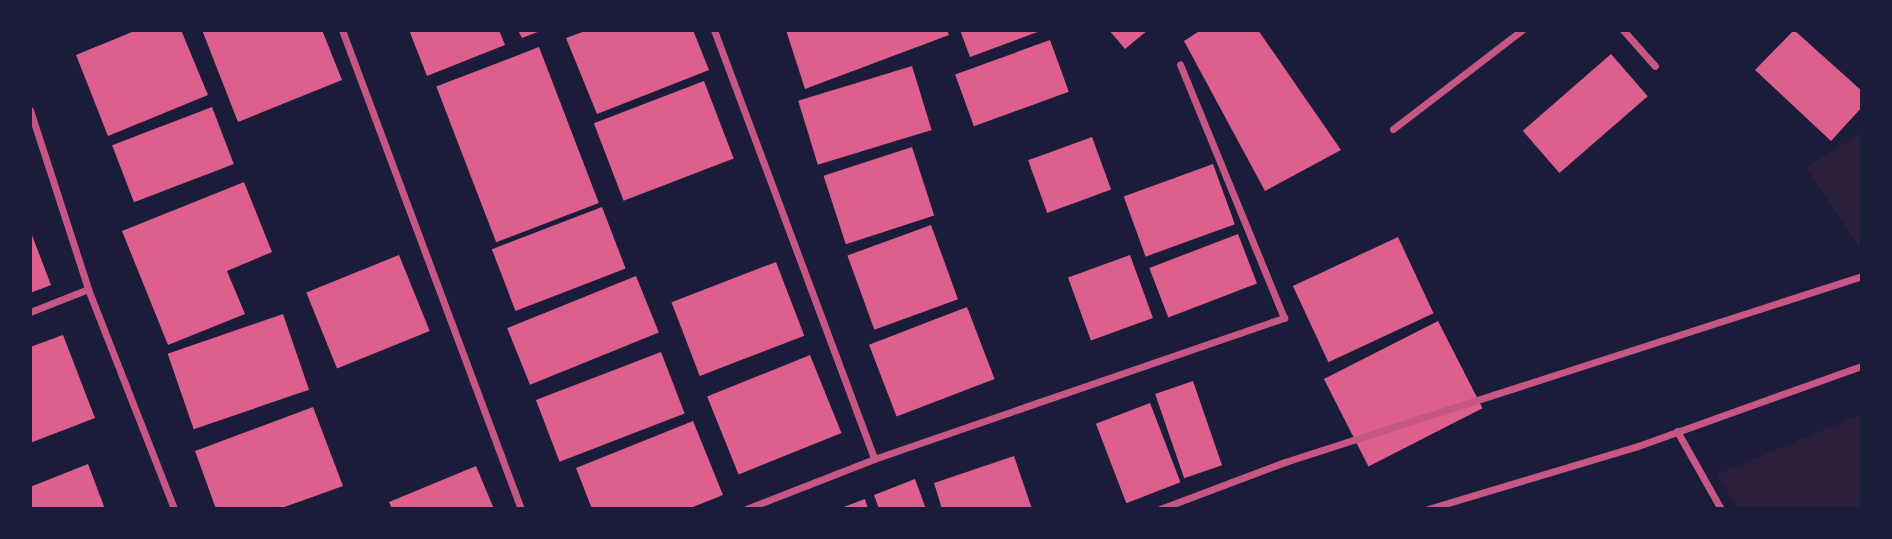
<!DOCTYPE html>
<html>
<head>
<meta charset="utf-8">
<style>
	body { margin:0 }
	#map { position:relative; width:1892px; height:539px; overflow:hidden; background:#1b1b3a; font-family:"DM Sans",sans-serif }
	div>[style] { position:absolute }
	.green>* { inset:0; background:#2a1e3b }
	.building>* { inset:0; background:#dd5f8e; transform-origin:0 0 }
	.minor>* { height:7px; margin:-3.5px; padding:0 3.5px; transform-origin:3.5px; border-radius:3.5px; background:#c65784 }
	span { translate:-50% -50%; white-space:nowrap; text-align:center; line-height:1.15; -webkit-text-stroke:7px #1b1b3a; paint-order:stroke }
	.frame { position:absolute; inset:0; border:32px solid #1b1b3a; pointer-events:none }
</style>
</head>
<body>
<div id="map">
	<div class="green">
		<i style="clip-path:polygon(1862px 132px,1862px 251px,1806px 168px)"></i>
		<i style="clip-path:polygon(1862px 414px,1862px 509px,1738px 509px,1717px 474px)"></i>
	</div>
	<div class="building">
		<i style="clip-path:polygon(137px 30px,181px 30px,208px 95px,108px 136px,76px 55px)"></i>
		<i style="clip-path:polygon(202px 30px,322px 30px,342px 80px,238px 122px)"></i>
		<i style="clip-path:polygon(409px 30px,499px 30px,505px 45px,427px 76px)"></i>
		<i style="clip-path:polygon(518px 30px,543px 30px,522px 38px)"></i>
		<i style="clip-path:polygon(588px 30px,693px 30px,709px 70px,597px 114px,566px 38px)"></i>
		<i style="clip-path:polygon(786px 30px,947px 30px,949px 35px,805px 89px)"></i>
		<i style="clip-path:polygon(960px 30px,1043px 30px,970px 57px)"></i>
		<i style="clip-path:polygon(1109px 30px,1148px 30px,1125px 49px)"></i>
		<i style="clip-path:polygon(1201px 30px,1258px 30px,1341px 150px,1265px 191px,1184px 41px)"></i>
		<i style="clip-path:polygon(1794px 30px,1862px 91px,1862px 107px,1831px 141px,1755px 70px)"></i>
		<i style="left:1050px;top:40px;width:55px;height:101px;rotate:70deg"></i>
		<i style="left:539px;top:47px;width:167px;height:110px;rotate:69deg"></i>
		<i style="left:1611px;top:54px;width:56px;height:117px;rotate:49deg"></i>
		<i style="left:912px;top:66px;width:67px;height:119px;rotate:73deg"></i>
		<i style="left:704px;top:81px;width:83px;height:118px;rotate:69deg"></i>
		<i style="left:212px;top:107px;width:61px;height:107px;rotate:69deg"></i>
		<i style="left:1092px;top:137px;width:56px;height:68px;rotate:70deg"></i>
		<i style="left:912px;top:147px;width:72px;height:93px;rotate:72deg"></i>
		<i style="left:1213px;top:164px;width:64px;height:95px;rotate:70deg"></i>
		<i style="clip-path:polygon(244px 182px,272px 252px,227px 271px,245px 314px,168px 345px,122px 231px)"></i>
		<i style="left:602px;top:207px;width:66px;height:118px;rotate:69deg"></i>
		<i style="left:931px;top:225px;width:79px;height:89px;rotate:70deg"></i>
		<i style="clip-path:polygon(30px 230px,51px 285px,30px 293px)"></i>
		<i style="left:1238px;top:234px;width:53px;height:95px;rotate:69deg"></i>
		<i style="left:1398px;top:237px;width:84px;height:116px;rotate:65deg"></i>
		<i style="left:399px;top:255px;width:82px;height:100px;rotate:68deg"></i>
		<i style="left:1130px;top:255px;width:67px;height:66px;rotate:70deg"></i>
		<i style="left:776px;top:262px;width:79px;height:112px;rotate:69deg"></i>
		<i style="left:636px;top:276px;width:61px;height:139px;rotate:68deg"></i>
		<i style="left:967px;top:307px;width:77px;height:105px;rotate:69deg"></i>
		<i style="left:283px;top:314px;width:80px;height:122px;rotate:71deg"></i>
		<i style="left:1438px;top:321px;width:98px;height:128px;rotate:63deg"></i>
		<i style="clip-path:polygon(63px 335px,95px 418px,30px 443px,30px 347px)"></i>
		<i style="left:661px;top:352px;width:66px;height:134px;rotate:69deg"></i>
		<i style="left:810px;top:355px;width:84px;height:111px;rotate:68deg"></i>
		<i style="left:1193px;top:381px;width:89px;height:40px;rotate:71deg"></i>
		<i style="left:1150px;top:403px;width:85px;height:58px;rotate:69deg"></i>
		<i style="clip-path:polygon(313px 407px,343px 486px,279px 509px,216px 509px,195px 451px)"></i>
		<i style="clip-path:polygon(693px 421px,723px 495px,688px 509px,592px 509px,576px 468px)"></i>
		<i style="clip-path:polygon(1014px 456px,1032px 509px,942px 509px,934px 483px)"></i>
		<i style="clip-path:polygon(88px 464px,105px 509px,30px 509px,30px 487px)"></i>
		<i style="clip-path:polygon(476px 466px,494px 509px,392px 509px,389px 502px)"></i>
		<i style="clip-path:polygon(915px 479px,926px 509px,879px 509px,874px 495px)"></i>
		<i style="clip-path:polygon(865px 499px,868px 509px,838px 509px)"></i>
	</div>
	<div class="minor">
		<i style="left:342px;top:30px;width:511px;rotate:69.51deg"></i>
		<i style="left:714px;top:30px;width:458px;rotate:69.5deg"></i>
		<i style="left:1623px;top:30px;width:48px;rotate:48.4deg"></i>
		<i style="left:30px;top:110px;width:188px;rotate:72deg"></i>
		<i style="left:88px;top:289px;width:236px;rotate:68.6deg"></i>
		<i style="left:1393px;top:129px;width:163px;rotate:-37.5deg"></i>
		<i style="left:30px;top:312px;width:62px;rotate:-21.6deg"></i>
		<i style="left:1677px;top:431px;width:90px;rotate:60.6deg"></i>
		<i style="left:746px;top:509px;width:137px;rotate:-21.3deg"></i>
		<i style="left:874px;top:459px;width:434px;rotate:-19deg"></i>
		<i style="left:1284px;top:318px;width:274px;rotate:-112.3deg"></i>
		<i style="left:1160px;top:509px;width:134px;rotate:-20.6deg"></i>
		<i style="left:1285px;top:462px;width:606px;rotate:-17.87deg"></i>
		<i style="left:1428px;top:509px;width:219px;rotate:-16.7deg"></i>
		<i style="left:1638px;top:446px;width:238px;rotate:-19.7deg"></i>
	</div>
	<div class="frame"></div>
</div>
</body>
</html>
